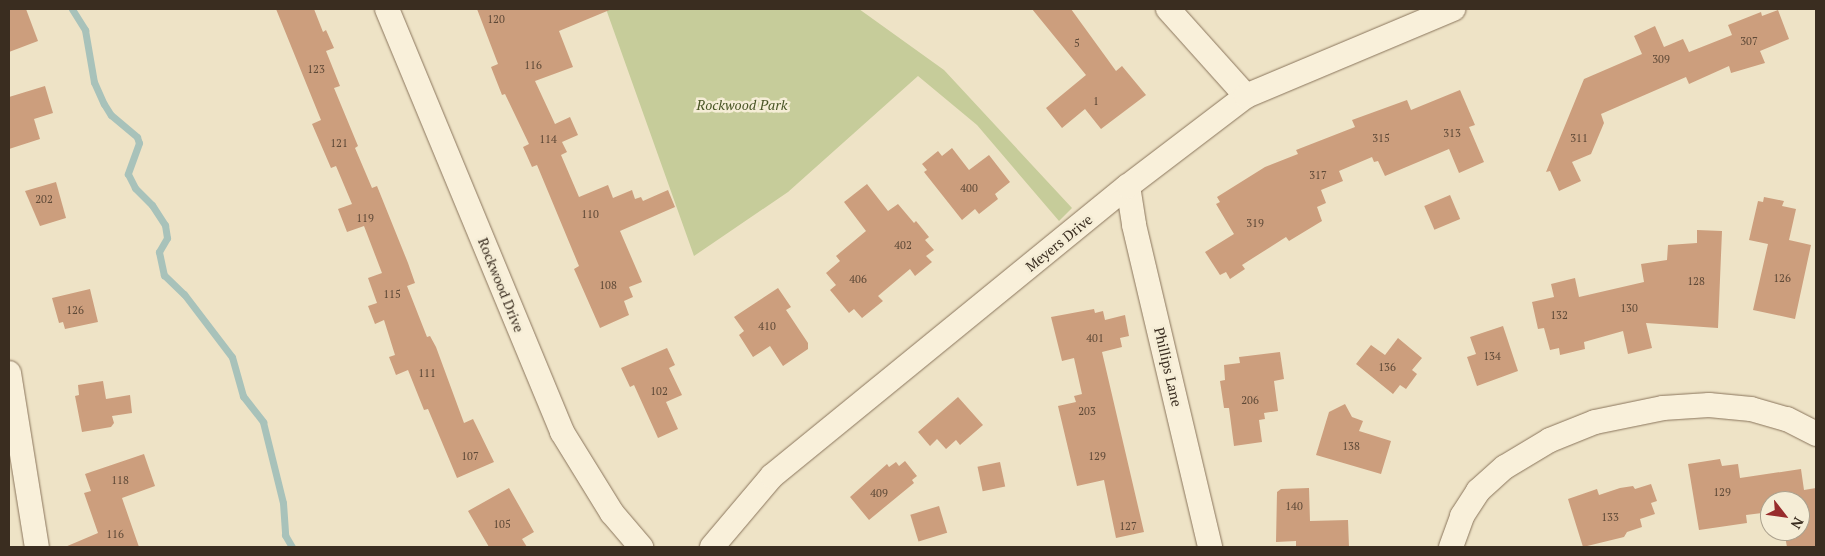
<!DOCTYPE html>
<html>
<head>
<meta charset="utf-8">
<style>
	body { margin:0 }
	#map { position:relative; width:1825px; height:556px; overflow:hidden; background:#eee3c6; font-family:"PT Serif",serif }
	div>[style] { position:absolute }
	.green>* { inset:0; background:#c6cc9a }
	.stream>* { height:7px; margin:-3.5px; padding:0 3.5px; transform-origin:3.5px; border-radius:3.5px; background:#a8c2ba }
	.building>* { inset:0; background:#cc9e7d; transform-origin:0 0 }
	.roads { filter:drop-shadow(0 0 1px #8a755c) drop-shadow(0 0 1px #8a755c) }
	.minor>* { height:24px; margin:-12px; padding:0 12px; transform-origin:12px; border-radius:12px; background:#f9f0da }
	span { translate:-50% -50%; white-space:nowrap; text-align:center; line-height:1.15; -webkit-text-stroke:5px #f5edd6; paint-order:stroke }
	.number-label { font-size:11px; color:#5e4937 }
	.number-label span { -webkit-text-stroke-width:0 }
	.park-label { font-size:14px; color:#4a5626; font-style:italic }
	.street-label { font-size:14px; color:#3a2d20 }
	.frame { position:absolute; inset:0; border:10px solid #3a2d20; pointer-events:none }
	.north { position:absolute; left:1760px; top:491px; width:50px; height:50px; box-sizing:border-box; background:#f5edd6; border:1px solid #aaa08d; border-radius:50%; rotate:120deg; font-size:14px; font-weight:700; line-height:20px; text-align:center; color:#3a2d20 }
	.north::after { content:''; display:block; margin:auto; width:18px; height:22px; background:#982c2c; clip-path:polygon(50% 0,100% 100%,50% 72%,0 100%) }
</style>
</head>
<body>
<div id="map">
	<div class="green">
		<i style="clip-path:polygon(606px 9px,859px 9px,944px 70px,1072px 208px,1059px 221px,977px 125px,918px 76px,788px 192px,694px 256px)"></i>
	</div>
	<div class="stream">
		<i style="left:72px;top:9px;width:25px;rotate:58deg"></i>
		<i style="left:85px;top:30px;width:53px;rotate:80.2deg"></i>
		<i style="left:94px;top:82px;width:24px;rotate:66deg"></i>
		<i style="left:104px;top:104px;width:13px;rotate:58deg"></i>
		<i style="left:111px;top:115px;width:34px;rotate:40deg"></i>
		<i style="left:137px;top:137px;width:6px;rotate:72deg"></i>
		<i style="left:139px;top:143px;width:33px;rotate:110deg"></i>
		<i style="left:128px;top:174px;width:16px;rotate:63deg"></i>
		<i style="left:135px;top:188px;width:24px;rotate:45deg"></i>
		<i style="left:152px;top:205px;width:24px;rotate:57deg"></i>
		<i style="left:165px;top:225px;width:13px;rotate:81deg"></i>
		<i style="left:167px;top:238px;width:16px;rotate:120deg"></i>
		<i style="left:159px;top:252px;width:24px;rotate:78deg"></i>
		<i style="left:164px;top:275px;width:28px;rotate:44deg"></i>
		<i style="left:184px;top:294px;width:79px;rotate:52.7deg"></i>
		<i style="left:232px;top:357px;width:41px;rotate:74.2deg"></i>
		<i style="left:243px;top:396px;width:33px;rotate:52deg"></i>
		<i style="left:263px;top:422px;width:83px;rotate:76.1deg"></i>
		<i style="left:283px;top:503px;width:32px;rotate:86deg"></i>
		<i style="left:285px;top:535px;width:14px;rotate:60deg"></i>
	</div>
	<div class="building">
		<i style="clip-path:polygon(9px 9px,26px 9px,38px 41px,9px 52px)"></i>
		<i style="clip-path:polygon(276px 9px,314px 9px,323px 32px,326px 30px,334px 48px,326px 51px,340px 86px,334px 88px,358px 146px,355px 148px,372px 188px,377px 186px,408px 263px,415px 283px,407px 286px,427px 337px,430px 336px,436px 347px,464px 423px,473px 419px,494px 462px,457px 478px,428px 409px,424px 410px,408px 370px,396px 375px,389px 357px,395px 355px,384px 320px,375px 324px,368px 306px,377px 303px,368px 278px,382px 273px,364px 226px,347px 232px,338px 209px,352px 204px,336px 166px,331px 168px,312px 124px,321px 120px)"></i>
		<i style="clip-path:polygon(477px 9px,612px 9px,559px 31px,573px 67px,535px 81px,555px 124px,570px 117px,578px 135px,562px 142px,567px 152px,561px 155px,579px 197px,608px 185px,613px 198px,632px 190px,635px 199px,641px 197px,643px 201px,668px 190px,675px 207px,620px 231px,642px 282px,629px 287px,633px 297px,624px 301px,629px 315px,600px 328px,574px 269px,579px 266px,537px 165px,532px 167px,523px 147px,529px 144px,505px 94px,502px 95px,491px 67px,498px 64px)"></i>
		<i style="clip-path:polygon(1032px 9px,1071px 9px,1116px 71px,1122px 66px,1146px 95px,1101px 129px,1085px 109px,1062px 128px,1046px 108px,1086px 75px)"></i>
		<i style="clip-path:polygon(1778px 10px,1789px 39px,1760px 51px,1765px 63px,1731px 73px,1729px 66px,1689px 84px,1686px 77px,1601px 114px,1604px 123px,1591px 154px,1572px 162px,1581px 181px,1559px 191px,1550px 171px,1546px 172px,1584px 79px,1642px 54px,1634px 36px,1655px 26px,1664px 47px,1683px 39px,1689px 52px,1732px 35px,1728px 25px,1761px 12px,1762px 16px)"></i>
		<i style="clip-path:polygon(45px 86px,53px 113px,34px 119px,40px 139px,9px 149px,9px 97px)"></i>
		<i style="clip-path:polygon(1460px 90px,1475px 125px,1469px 127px,1484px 162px,1459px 173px,1449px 149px,1385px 176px,1378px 161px,1374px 162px,1372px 157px,1339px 171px,1343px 181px,1321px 190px,1326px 203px,1317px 207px,1322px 221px,1289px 241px,1286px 237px,1242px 265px,1245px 269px,1230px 279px,1226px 272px,1220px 275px,1205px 252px,1234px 234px,1216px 204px,1220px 202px,1217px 197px,1265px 167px,1298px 154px,1296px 150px,1355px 127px,1352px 120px,1407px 100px,1411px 110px)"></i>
		<i style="clip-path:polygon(952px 148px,969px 170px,989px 155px,1010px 182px,995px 194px,998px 199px,979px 214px,975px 209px,962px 220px,924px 172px,927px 170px,922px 164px,938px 151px,942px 156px)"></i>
		<i style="clip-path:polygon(56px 182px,66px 218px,40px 226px,25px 191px)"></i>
		<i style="clip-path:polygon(867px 184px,888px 211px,898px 204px,914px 223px,916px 221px,929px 237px,925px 240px,934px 250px,926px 256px,932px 262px,915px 276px,910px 269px,878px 296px,883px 301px,862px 318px,854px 309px,849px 313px,830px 290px,836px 285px,826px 273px,840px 261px,836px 256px,866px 231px,844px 202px)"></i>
		<i style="left:1450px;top:195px;width:26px;height:28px;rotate:67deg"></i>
		<i style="clip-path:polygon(1764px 197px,1784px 201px,1782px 206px,1796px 209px,1789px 240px,1811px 245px,1795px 319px,1753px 310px,1768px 244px,1749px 240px,1758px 201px,1763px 202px)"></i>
		<i style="clip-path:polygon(1697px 230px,1722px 231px,1718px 328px,1646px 323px,1652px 348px,1628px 354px,1623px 331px,1584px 342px,1585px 349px,1560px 355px,1559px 348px,1550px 350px,1544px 328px,1538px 329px,1532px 302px,1554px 297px,1551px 284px,1575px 278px,1579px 297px,1644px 282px,1641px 264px,1667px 260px,1668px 245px,1697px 243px)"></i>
		<i style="clip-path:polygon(778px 288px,791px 307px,786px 310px,808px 343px,808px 349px,783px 366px,770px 346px,753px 357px,739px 335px,744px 331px,734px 317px)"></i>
		<i style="clip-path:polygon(90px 289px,98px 322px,65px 329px,63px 322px,59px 323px,52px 298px)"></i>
		<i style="clip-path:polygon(1094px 309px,1095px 313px,1103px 311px,1105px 320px,1125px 315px,1129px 336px,1120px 338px,1122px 347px,1102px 352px,1144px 532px,1116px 538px,1104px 480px,1077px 486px,1058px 406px,1076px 402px,1074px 396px,1082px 394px,1074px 358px,1062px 361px,1051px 317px)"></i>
		<i style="clip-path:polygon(1503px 326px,1518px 371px,1477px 386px,1467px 357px,1476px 354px,1470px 337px)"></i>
		<i style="clip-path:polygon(1398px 338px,1422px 358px,1412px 370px,1417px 374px,1406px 389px,1400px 385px,1393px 394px,1356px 364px,1371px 345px,1385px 355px)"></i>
		<i style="clip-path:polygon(667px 348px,675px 365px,669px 368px,682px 395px,666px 402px,678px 429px,658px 438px,634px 385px,630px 387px,621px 368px)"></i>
		<i style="clip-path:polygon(1280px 352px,1284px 379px,1274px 381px,1278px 411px,1264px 413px,1265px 419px,1259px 420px,1262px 442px,1234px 446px,1229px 408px,1224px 408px,1220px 381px,1225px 380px,1224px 365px,1240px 363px,1239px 357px)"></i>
		<i style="clip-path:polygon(103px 381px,106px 399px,130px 395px,132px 413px,112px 416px,114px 423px,111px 427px,82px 432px,75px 396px,79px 395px,78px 385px)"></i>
		<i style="clip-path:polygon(958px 397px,983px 425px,960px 445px,956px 440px,946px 449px,937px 439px,930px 446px,918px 432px)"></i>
		<i style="clip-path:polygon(1345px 404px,1352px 417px,1363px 421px,1359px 431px,1391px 441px,1381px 474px,1316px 455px,1329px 412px)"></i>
		<i style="clip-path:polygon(144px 454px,155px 486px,122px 498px,139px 547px,65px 547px,98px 533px,84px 493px,91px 491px,85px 474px)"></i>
		<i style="clip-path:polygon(1720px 459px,1722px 466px,1738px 464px,1740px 478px,1801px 469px,1804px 490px,1816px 488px,1816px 547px,1787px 547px,1784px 531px,1800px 531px,1800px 501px,1770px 501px,1770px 512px,1746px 515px,1747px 523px,1699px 530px,1688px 464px)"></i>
		<i style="clip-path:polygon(905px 461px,917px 476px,912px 480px,914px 483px,869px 520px,850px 497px,887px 464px,889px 467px,896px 462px,899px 466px)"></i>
		<i style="left:1000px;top:462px;width:25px;height:23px;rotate:78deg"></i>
		<i style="clip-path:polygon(1651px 484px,1657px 501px,1651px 503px,1655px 514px,1640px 519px,1642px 527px,1627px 532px,1624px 537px,1583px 547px,1568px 499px,1597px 489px,1599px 495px,1620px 488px,1633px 486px,1635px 489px)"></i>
		<i style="clip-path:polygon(509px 488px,534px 532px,522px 539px,527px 547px,489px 547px,468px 511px)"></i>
		<i style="clip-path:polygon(1309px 488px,1310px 521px,1348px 520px,1349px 547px,1296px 547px,1296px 541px,1276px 542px,1277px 492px,1281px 489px)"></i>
		<i style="left:939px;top:506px;width:28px;height:30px;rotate:73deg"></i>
	</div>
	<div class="roads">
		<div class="minor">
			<i style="left:387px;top:9px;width:458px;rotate:67.5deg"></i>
			<i style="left:562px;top:432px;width:95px;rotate:58.3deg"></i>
			<i style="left:612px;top:513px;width:45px;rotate:49.5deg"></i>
			<i style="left:1168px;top:9px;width:117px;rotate:48.1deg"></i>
			<i style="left:1128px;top:186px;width:39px;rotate:81deg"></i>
			<i style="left:1134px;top:225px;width:331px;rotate:76.7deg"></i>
			<i style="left:9px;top:373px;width:176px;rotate:80.9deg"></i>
			<i style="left:712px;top:547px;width:93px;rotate:-49.8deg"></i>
			<i style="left:772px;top:476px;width:459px;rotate:-39.2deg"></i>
			<i style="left:1128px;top:186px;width:148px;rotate:-37.3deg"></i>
			<i style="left:1246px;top:96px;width:225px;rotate:-22.8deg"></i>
			<i style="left:1451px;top:547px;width:33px;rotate:-70deg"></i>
			<i style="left:1462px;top:516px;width:30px;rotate:-57deg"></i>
			<i style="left:1478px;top:491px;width:36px;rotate:-42deg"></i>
			<i style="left:1505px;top:467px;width:52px;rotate:-31deg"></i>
			<i style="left:1550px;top:440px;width:48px;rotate:-21.8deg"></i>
			<i style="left:1595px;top:422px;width:69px;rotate:-11.6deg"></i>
			<i style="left:1663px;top:408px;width:46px;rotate:-3.7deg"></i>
			<i style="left:1709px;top:405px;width:42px;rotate:5.4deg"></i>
			<i style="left:1751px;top:409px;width:37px;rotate:16deg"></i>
			<i style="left:1787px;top:419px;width:33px;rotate:27deg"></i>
		</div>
	</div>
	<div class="number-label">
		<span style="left:496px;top:19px">120</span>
		<span style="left:1749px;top:41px">307</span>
		<span style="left:1077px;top:43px">5</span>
		<span style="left:1661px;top:59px">309</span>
		<span style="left:533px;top:65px">116</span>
		<span style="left:316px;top:69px">123</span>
		<span style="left:1096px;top:101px">1</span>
		<span style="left:1452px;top:133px">313</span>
		<span style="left:1381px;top:138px">315</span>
		<span style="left:1579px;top:138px">311</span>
		<span style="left:548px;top:139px">114</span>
		<span style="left:339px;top:143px">121</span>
		<span style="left:1318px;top:175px">317</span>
		<span style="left:969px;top:188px">400</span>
		<span style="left:44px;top:199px">202</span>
		<span style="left:590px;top:214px">110</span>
		<span style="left:365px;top:218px">119</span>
		<span style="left:1255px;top:223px">319</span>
		<span style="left:903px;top:245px">402</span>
		<span style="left:1782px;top:278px">126</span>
		<span style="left:858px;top:279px">406</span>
		<span style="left:1696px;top:281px">128</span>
		<span style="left:608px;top:285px">108</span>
		<span style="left:392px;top:294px">115</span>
		<span style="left:1629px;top:308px">130</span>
		<span style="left:75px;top:310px">126</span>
		<span style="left:1559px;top:315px">132</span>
		<span style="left:767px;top:326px">410</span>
		<span style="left:1095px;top:338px">401</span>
		<span style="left:1492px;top:356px">134</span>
		<span style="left:1387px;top:367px">136</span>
		<span style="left:427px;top:373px">111</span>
		<span style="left:659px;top:391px">102</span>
		<span style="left:1250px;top:400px">206</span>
		<span style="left:1087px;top:411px">203</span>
		<span style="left:1351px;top:446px">138</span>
		<span style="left:470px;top:456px">107</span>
		<span style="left:1097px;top:456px">129</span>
		<span style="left:120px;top:480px">118</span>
		<span style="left:1722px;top:492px">129</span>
		<span style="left:879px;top:493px">409</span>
		<span style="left:1294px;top:506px">140</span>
		<span style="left:1610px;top:517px">133</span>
		<span style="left:502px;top:524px">105</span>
		<span style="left:1128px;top:526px">127</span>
		<span style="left:115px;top:534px">116</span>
	</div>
	<div class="park-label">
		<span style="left:742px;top:105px">Rockwood Park</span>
	</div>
	<div class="street-label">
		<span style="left:1059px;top:243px;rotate:-39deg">Meyers Drive</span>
		<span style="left:501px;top:285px;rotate:68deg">Rockwood Drive</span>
		<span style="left:1168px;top:367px;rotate:77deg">Phillips Lane</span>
	</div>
	<div class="frame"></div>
	<div class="north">N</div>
</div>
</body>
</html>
